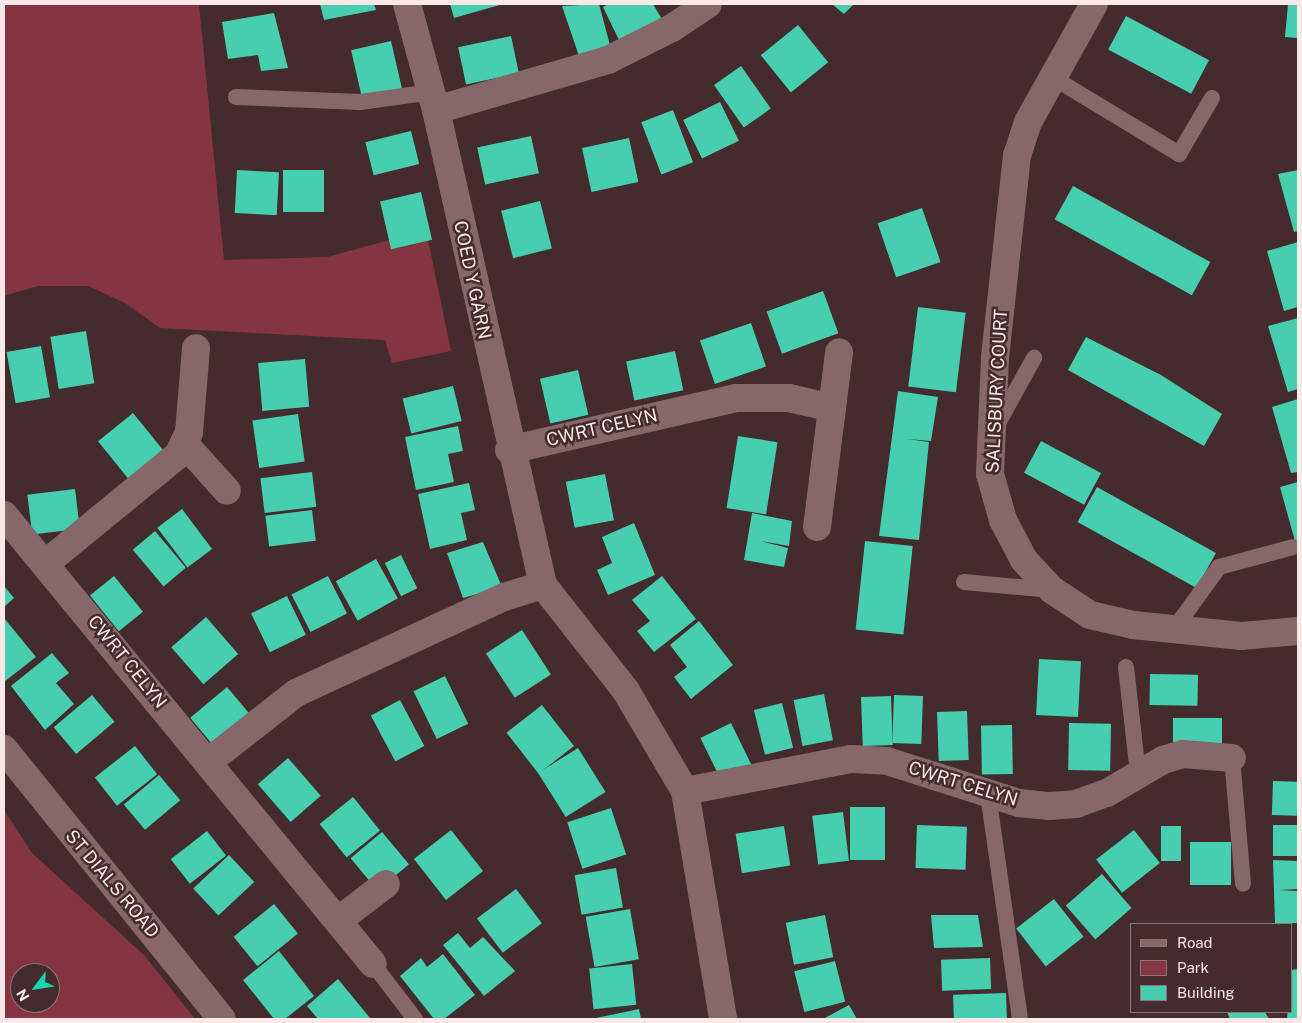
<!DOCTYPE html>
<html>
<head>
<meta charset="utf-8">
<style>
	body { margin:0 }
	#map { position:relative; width:1302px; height:1023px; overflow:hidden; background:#442b2d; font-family:"Public Sans",sans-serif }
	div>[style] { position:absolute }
	.green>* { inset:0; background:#843540 }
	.building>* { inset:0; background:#46ceaf; transform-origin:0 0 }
	.lane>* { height:16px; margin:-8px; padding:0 8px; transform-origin:8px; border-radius:8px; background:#86686a }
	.street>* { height:28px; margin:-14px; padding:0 14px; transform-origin:14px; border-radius:14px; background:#86686a }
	span { translate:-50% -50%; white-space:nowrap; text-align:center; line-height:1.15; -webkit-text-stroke:5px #442b2d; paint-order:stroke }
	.street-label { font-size:18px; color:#f9e8e8 }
	.frame { position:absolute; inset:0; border:5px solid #f9e8e8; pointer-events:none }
	.legend { position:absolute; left:1130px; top:923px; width:162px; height:90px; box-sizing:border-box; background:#442b2d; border:1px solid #8c7778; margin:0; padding:6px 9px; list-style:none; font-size:15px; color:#f9e8e8 }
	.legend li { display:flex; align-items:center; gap:10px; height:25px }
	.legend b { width:25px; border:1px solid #8c7778 }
	.north { position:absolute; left:10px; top:963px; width:50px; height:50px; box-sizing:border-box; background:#442b2d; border:1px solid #8c7778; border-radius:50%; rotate:239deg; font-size:14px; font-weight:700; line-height:20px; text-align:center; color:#f9e8e8 }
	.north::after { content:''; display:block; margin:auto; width:18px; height:22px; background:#18d5b2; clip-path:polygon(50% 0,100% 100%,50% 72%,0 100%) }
</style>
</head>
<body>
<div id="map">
	<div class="green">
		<i style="clip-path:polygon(4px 4px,199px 4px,224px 260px,327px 257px,426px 230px,451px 351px,392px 363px,385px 340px,160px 328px,125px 303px,88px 286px,38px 286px,4px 296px)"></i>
		<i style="clip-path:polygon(evenodd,4px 810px,32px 853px,145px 956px,195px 1019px,4px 1019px,4px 810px,20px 973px,50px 973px,50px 1003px,20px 1003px,20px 973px)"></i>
	</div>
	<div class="building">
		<i style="clip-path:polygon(320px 4px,374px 4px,376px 10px,324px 20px)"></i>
		<i style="clip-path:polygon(450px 4px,503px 4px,454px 18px)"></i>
		<i style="clip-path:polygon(599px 4px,611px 49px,579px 56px,562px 6px)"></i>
		<i style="clip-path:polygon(608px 4px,653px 4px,663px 21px,620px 42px,603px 7px)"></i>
		<i style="clip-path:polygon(832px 4px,854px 4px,844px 14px)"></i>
		<i style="clip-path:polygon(1288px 4px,1298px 4px,1298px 38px,1285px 37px)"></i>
		<i style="clip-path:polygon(274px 13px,288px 68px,261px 71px,258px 55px,228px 59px,222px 22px)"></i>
		<i style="left:1126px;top:16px;width:94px;height:38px;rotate:28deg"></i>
		<i style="left:798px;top:25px;width:48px;height:48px;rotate:51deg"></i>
		<i style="left:511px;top:36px;width:38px;height:54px;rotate:78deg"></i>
		<i style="left:391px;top:41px;width:49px;height:41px;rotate:77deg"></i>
		<i style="left:741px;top:66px;width:52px;height:33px;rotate:55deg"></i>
		<i style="left:720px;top:102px;width:43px;height:41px;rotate:64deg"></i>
		<i style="left:673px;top:110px;width:56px;height:34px;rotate:69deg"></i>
		<i style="left:411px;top:131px;width:34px;height:47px;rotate:76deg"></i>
		<i style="left:531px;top:136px;width:38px;height:55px;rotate:78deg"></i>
		<i style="left:629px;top:138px;width:45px;height:48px;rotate:78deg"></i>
		<i style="left:237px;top:170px;width:42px;height:43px;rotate:3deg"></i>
		<i style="left:283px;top:170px;width:41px;height:42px"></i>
		<i style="clip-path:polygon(1298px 170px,1298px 231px,1294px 232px,1278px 174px)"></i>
		<i style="left:1073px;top:186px;width:157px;height:38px;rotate:29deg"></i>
		<i style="left:421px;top:192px;width:49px;height:42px;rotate:77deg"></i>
		<i style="left:540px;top:201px;width:49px;height:40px;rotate:76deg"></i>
		<i style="left:922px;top:208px;width:57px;height:47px;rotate:71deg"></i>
		<i style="clip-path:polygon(1298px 242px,1298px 307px,1284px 311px,1267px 251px)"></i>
		<i style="left:823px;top:291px;width:45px;height:60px;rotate:70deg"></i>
		<i style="left:918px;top:307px;width:48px;height:80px;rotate:7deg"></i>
		<i style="clip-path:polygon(1298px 318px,1298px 389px,1288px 392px,1268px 326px)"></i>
		<i style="left:751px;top:323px;width:46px;height:54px;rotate:71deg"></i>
		<i style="left:86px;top:331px;width:53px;height:36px;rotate:81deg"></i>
		<i style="clip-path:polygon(1086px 337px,1161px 375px,1222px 414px,1204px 446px,1068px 370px)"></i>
		<i style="left:41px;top:346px;width:52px;height:35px;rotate:80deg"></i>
		<i style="left:675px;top:351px;width:40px;height:50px;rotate:78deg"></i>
		<i style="left:305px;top:359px;width:48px;height:47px;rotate:85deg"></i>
		<i style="left:578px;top:370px;width:46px;height:39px;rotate:77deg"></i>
		<i style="left:453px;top:386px;width:36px;height:52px;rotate:76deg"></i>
		<i style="clip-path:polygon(898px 391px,938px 397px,931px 441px,907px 439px,929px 442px,919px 540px,879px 536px)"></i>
		<i style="clip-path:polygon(1298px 399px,1298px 472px,1291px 473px,1272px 407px)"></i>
		<i style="left:133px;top:413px;width:49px;height:45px;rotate:51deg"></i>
		<i style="left:298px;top:414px;width:48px;height:46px;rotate:82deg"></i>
		<i style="clip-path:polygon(458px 426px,463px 451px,448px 454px,454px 482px,416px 490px,405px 437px)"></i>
		<i style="left:738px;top:436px;width:40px;height:73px;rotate:9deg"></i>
		<i style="left:1041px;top:441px;width:68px;height:36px;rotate:28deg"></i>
		<i style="left:312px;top:472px;width:35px;height:52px;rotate:83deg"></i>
		<i style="left:605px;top:474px;width:47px;height:40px;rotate:79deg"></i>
		<i style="clip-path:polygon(1298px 482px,1298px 552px,1280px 487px)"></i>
		<i style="clip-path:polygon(469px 483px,475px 510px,461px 513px,467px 540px,430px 549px,418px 494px)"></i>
		<i style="left:1097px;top:487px;width:136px;height:40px;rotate:29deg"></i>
		<i style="left:75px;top:489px;width:40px;height:48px;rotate:83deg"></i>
		<i style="left:182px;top:509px;width:50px;height:31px;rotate:53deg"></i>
		<i style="left:312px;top:510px;width:31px;height:47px;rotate:83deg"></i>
		<i style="clip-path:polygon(752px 513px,792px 521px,789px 546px,760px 541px,788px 548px,784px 567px,744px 560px)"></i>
		<i style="clip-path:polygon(634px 523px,655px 575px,608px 595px,597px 570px,612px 563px,602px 537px)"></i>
		<i style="left:155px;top:531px;width:48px;height:29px;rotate:50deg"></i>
		<i style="left:865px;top:541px;width:48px;height:89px;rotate:6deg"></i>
		<i style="clip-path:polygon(483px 542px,502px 587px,463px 598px,447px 553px)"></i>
		<i style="left:401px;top:555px;width:37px;height:18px;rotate:64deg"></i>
		<i style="left:376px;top:559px;width:45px;height:46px;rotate:61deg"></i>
		<i style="left:114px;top:576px;width:46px;height:31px;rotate:51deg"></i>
		<i style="left:328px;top:576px;width:42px;height:41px;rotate:63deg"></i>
		<i style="clip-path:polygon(662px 576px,696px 619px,654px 652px,637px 631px,650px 621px,632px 600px)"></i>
		<i style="clip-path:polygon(4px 586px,14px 598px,4px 607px)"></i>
		<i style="left:287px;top:596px;width:43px;height:40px;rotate:64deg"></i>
		<i style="left:206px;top:617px;width:49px;height:46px;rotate:49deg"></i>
		<i style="clip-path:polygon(4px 618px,36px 657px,4px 682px)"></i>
		<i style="clip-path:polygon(699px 621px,733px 665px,691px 699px,674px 677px,687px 667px,670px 645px)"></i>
		<i style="left:522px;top:630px;width:53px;height:43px;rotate:57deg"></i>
		<i style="clip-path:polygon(52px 653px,69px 673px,56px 683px,74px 704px,45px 730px,11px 686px)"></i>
		<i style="left:1039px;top:659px;width:42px;height:56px;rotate:3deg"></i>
		<i style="left:1150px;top:674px;width:48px;height:31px;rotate:1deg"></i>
		<i style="left:445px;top:676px;width:53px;height:35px;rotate:64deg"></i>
		<i style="left:227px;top:687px;width:34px;height:48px;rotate:50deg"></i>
		<i style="left:824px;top:694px;width:47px;height:31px;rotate:79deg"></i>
		<i style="left:92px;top:695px;width:35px;height:50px;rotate:50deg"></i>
		<i style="left:894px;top:695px;width:29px;height:48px;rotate:2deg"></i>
		<i style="left:891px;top:696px;width:49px;height:30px;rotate:88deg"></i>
		<i style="left:400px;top:700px;width:52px;height:33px;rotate:62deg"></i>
		<i style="left:782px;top:703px;width:46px;height:29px;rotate:76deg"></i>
		<i style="left:542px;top:705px;width:52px;height:45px;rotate:52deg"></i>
		<i style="left:967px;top:711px;width:49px;height:30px;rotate:88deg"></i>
		<i style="left:1173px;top:718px;width:49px;height:32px"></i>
		<i style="left:731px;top:723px;width:50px;height:34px;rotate:64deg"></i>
		<i style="left:1069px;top:723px;width:42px;height:47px;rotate:1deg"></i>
		<i style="left:1012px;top:725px;width:49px;height:31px;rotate:89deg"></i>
		<i style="left:135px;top:746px;width:36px;height:51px;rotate:52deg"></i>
		<i style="left:578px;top:748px;width:52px;height:47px;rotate:58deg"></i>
		<i style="left:288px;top:758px;width:50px;height:40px;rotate:49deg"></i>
		<i style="left:159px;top:775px;width:33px;height:46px;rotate:50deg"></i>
		<i style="left:1273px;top:781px;width:25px;height:34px;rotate:2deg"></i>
		<i style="left:353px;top:797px;width:43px;height:43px;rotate:51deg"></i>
		<i style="left:850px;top:807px;width:35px;height:53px"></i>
		<i style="left:611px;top:808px;width:49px;height:46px;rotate:72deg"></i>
		<i style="left:843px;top:812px;width:49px;height:31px;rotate:83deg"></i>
		<i style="left:917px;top:825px;width:50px;height:43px;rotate:2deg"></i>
		<i style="left:1273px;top:825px;width:25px;height:31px"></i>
		<i style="left:784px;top:826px;width:40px;height:49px;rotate:81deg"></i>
		<i style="left:1161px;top:826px;width:20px;height:35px"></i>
		<i style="left:451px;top:830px;width:52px;height:47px;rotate:52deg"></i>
		<i style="left:1134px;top:830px;width:42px;height:48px;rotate:52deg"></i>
		<i style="left:207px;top:831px;width:31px;height:46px;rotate:52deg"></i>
		<i style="left:382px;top:832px;width:42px;height:41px;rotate:50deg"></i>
		<i style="left:1190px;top:842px;width:41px;height:43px"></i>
		<i style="left:229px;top:855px;width:37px;height:49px;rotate:47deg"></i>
		<i style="clip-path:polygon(1273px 860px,1298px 861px,1298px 889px,1279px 890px,1298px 891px,1298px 923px,1275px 923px)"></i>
		<i style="left:616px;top:868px;width:40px;height:42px;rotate:80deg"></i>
		<i style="left:1102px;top:874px;width:45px;height:48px;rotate:49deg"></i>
		<i style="left:516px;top:889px;width:43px;height:49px;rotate:53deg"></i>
		<i style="left:1054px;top:899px;width:48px;height:48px;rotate:52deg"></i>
		<i style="left:274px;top:904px;width:38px;height:52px;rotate:51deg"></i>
		<i style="left:630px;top:909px;width:51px;height:45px;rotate:80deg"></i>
		<i style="left:825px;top:915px;width:43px;height:40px;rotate:79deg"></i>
		<i style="clip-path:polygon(931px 915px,978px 915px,983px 947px,934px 948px)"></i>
		<i style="clip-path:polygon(458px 933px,470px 948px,483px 937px,515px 971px,484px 996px,443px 945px)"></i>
		<i style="clip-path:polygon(279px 951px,314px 996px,285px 1019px,274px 1019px,243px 980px)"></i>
		<i style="clip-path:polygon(443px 954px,475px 995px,444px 1019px,434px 1019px,400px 976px,421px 958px,427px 967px)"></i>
		<i style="left:990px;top:958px;width:31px;height:49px;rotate:88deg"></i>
		<i style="left:835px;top:961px;width:42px;height:42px;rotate:76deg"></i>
		<i style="left:632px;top:964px;width:41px;height:43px;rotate:84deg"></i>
		<i style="clip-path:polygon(1298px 969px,1298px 1019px,1287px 1019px,1291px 970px)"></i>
		<i style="clip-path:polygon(338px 979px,370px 1018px,318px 1019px,307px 1006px)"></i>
		<i style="left:1006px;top:993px;width:26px;height:53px;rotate:88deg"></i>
		<i style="clip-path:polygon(849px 1005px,857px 1019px,823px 1019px)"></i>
		<i style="clip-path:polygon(639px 1009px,641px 1019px,596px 1019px,596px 1018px)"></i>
		<i style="clip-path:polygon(1227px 1012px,1265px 1012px,1269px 1019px,1230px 1019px)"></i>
	</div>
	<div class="lane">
		<i style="left:1052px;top:77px;width:149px;rotate:31.2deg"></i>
		<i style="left:1179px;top:154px;width:65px;rotate:-59.5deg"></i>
		<i style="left:236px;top:97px;width:124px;rotate:2.3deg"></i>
		<i style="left:360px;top:102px;width:73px;rotate:-7.9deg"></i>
		<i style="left:997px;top:425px;width:77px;rotate:-61.1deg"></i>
		<i style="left:964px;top:582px;width:88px;rotate:5.2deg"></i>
		<i style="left:1174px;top:629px;width:77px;rotate:-54deg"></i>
		<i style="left:1219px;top:567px;width:77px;rotate:-15.1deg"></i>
		<i style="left:1126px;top:667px;width:108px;rotate:83.6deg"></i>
		<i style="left:1232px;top:758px;width:126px;rotate:85deg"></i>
		<i style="left:988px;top:794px;width:227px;rotate:81.9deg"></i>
		<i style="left:373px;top:964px;width:69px;rotate:52.6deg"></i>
	</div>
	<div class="street">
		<i style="left:407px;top:4px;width:110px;rotate:74.7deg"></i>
		<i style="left:436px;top:110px;width:487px;rotate:77.3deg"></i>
		<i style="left:543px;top:585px;width:135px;rotate:51.9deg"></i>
		<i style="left:626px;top:691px;width:116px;rotate:59.5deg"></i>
		<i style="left:685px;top:791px;width:231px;rotate:80.5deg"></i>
		<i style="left:1094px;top:4px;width:135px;rotate:119.2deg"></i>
		<i style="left:1028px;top:122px;width:35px;rotate:108deg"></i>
		<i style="left:1017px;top:155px;width:204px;rotate:96.2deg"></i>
		<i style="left:995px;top:358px;width:116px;rotate:92.5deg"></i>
		<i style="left:990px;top:474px;width:48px;rotate:74.2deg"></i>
		<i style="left:1003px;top:520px;width:45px;rotate:62.3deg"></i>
		<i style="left:1024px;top:560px;width:41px;rotate:47deg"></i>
		<i style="left:1052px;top:590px;width:45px;rotate:33.3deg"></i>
		<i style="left:1090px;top:615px;width:44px;rotate:13.1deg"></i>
		<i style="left:1133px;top:625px;width:109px;rotate:5.8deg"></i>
		<i style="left:1241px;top:636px;width:57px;rotate:-5deg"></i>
		<i style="left:436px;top:110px;width:179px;rotate:-16.2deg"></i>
		<i style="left:608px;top:60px;width:72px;rotate:-26.6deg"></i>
		<i style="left:672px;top:28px;width:43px;rotate:-33.7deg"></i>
		<i style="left:184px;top:443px;width:64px;rotate:48.1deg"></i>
		<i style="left:509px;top:450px;width:233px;rotate:-12.9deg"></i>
		<i style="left:736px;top:398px;width:53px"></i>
		<i style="left:789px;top:398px;width:44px;rotate:13.1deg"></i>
		<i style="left:4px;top:515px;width:581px;rotate:50.59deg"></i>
		<i style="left:817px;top:527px;width:176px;rotate:-82.8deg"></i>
		<i style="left:46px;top:563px;width:171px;rotate:-39.3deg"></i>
		<i style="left:178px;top:455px;width:25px;rotate:-64deg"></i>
		<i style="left:189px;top:432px;width:84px;rotate:-85.2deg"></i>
		<i style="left:4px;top:749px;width:347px;rotate:51.1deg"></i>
		<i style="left:208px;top:762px;width:112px;rotate:-38.1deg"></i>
		<i style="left:296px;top:693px;width:229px;rotate:-24.8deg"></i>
		<i style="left:504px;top:597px;width:41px;rotate:-17.1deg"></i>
		<i style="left:685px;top:791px;width:169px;rotate:-10.9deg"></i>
		<i style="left:851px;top:759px;width:36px;rotate:3deg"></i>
		<i style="left:887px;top:761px;width:139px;rotate:17.7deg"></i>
		<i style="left:1019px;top:803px;width:30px;rotate:6deg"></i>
		<i style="left:1049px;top:806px;width:27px;rotate:-4deg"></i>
		<i style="left:1076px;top:804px;width:33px;rotate:-20deg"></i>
		<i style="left:1107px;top:793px;width:65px;rotate:-30.5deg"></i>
		<i style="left:1163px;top:760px;width:21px;rotate:-17deg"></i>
		<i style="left:1183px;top:754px;width:49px;rotate:4.7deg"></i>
		<i style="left:339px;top:920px;width:59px;rotate:-37.5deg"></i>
	</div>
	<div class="street-label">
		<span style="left:472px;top:280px;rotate:78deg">COED Y GARN</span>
		<span style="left:997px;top:391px;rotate:-87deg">SALISBURY COURT</span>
		<span style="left:602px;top:428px;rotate:-13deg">CWRT CELYN</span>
		<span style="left:127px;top:662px;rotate:51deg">CWRT CELYN</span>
		<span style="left:963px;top:784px;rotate:17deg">CWRT CELYN</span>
		<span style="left:112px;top:884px;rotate:50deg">ST DIALS ROAD</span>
	</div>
	<div class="frame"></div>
	<ul class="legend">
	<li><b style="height:6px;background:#86686a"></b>Road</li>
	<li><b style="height:14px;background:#843540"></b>Park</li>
	<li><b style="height:14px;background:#46ceaf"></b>Building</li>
	</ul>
	<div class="north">N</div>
</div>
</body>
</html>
